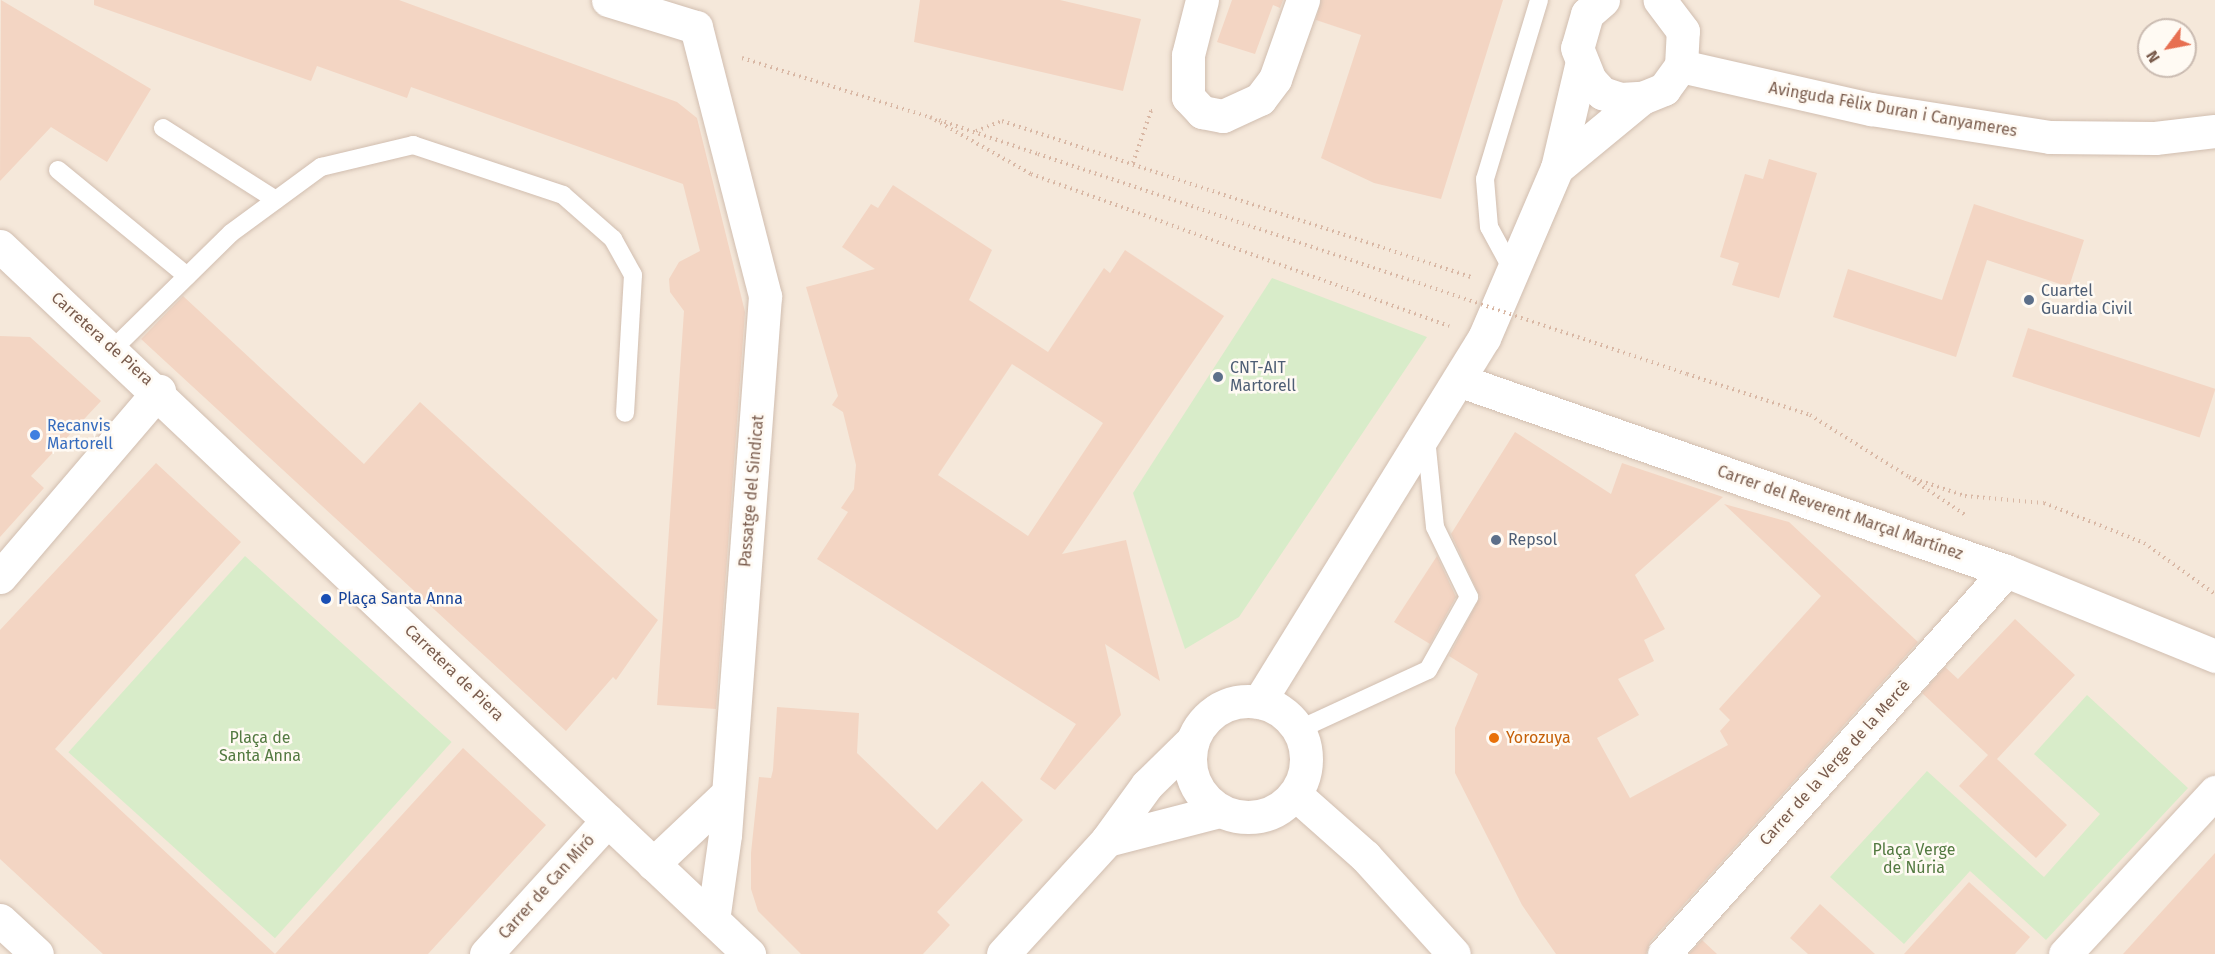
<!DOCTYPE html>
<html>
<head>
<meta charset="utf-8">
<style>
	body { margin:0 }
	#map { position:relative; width:2215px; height:954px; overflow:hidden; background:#fdf6ec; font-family:"Fira Sans",sans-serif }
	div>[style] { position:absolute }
	.residential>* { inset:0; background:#f5e8da }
	.green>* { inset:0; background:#d8ecc9; transform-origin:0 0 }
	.building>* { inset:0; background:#f3d5c3; transform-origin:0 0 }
	.path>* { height:4px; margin-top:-2px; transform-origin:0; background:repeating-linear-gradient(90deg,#d9b8a5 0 1.5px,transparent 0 6px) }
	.roads { filter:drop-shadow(0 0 2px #d1beb0) drop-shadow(0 0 2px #d1beb0) }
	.lane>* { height:18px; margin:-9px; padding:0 9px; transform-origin:9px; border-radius:9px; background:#fff }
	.street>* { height:33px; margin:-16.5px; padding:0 16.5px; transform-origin:16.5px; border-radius:16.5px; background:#fff }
	.secondary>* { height:33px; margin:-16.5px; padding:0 16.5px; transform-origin:16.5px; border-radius:16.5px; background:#fff }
	.secondary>.ring { margin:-16.5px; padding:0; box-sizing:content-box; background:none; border:33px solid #fff; border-radius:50% }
	.path-bridge>* { height:4px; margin-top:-2px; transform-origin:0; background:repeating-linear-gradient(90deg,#d9b8a5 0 1.5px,transparent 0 6px) }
	.dots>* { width:16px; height:16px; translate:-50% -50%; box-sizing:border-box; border:3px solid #fffaf3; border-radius:50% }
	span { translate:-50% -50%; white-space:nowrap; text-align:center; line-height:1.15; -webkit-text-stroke:5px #fffaf3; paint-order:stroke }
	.street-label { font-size:16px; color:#7a5c4d }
	.service-label { font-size:16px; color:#4e5e75 }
	.left { translate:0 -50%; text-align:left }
	.shop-label { font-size:16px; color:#366cbe }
	.transit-label { font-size:16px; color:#164399 }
	.park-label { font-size:16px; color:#537a41 }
	.food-label { font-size:16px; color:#c56008 }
	.north { position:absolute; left:2137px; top:18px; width:60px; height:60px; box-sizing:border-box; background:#fffaf3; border:2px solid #cabbb1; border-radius:50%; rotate:238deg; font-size:16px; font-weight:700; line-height:24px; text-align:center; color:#7a5c4d }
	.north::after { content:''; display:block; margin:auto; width:21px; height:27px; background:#e76f51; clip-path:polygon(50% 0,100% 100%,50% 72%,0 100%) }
</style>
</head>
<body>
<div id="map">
	<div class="residential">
		<i style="clip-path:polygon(evenodd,0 0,2215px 0,2215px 954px,0 954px,0 0,2149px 30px,2185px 30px,2185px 66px,2149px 66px,2149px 30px)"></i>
	</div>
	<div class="green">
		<i style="clip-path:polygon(1272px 278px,1427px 337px,1239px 617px,1185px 649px,1133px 493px)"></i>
		<i style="left:245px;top:556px;width:278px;height:264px;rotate:42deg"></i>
		<i style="clip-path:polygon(2087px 695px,2188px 788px,2046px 940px,1970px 871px,1904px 944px,1830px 877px,1927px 771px,2044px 877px,2100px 814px,2034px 754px)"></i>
	</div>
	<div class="building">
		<i style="clip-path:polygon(1px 0,151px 89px,107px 162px,51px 127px,0 181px)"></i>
		<i style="clip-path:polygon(94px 0,399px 0,677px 102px,697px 118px,745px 312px,716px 709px,657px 705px,684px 311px,670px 292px,669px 279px,679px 262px,700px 251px,683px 184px,411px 87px,407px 98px,317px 66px,311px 81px,94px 5px)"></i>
		<i style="clip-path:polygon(920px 0,1060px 0,1141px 19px,1123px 91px,914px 42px)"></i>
		<i style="clip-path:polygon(1232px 0,1283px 0,1280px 8px,1273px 5px,1255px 54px,1217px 42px)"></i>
		<i style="clip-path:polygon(1321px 0,1503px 0,1441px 199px,1374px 183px,1321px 158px,1361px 35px,1316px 20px)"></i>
		<i style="clip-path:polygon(1769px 159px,1817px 173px,1779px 298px,1732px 285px,1739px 263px,1720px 257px,1745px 174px,1763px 179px)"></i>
		<i style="clip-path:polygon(evenodd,893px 185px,992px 250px,969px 300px,1048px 352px,1104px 268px,1110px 273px,1125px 250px,1224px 316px,1062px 554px,1126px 540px,1160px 681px,1105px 644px,1121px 715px,1055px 790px,1040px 779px,1076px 724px,817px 559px,848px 512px,841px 508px,854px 489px,856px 465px,843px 412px,832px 405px,838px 396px,806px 287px,875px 269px,842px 247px,871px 204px,878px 208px,893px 185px,1012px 364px,1103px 423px,1028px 536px,938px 475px,1012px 364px)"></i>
		<i style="clip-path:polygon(1974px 204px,2084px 240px,2069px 287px,1987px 260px,1956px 357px,1833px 317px,1848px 269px,1942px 300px)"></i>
		<i style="clip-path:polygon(183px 296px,364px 464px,420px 402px,658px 620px,616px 680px,613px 677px,566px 731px,141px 339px)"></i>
		<i style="left:2028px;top:328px;width:197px;height:51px;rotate:18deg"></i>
		<i style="clip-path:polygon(0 336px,30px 337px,101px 401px,31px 476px,44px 488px,0 537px)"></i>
		<i style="clip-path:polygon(1515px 432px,1611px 494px,1622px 463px,1723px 497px,1635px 575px,1665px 629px,1644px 640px,1654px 661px,1618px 679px,1639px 715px,1597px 738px,1630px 798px,1728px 745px,1720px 731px,1730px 720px,1719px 709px,1821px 596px,1724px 504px,1789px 522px,1918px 642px,1650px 942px,1646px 954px,1556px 954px,1522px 905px,1455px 773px,1455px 728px,1478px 674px,1449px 656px,1480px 597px,1451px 534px)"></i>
		<i style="clip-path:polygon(156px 463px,241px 542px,55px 749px,275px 954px,463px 748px,546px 825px,428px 954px,103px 954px,0 859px,0 630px)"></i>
		<i style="clip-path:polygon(1437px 556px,1456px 597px,1430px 644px,1394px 622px)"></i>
		<i style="clip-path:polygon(2015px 619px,2075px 675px,1997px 759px,2067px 825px,2036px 858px,1959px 786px,1988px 755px,1922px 693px,1945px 667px,1958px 679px)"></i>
		<i style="clip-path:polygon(777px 707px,859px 713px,857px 753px,937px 830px,982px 781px,1023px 820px,937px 912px,950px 925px,923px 954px,801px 954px,758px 911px,751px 889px,751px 853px,759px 777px,771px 778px,773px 770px)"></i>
		<i style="clip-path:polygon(2215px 853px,2215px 954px,2123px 954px)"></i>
		<i style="clip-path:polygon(1969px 882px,2030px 937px,2015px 954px,1904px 954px)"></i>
		<i style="clip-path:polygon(1820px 904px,1875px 954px,1808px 954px,1790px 938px)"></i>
		<i style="clip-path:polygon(1702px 940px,1717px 954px,1689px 954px)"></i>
	</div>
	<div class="path">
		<i style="left:742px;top:58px;width:199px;rotate:17.5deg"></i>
		<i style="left:930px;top:117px;width:116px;rotate:29.4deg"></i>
		<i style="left:1031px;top:174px;width:445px;rotate:20deg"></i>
		<i style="left:939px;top:120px;width:105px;rotate:19deg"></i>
		<i style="left:976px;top:131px;width:28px;rotate:-21deg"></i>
		<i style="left:1002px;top:121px;width:495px;rotate:18.4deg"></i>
		<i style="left:1133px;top:163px;width:55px;rotate:-70.9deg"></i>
		<i style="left:1151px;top:111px;width:5px"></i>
		<i style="left:1687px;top:374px;width:130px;rotate:18.4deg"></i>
		<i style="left:1810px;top:415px;width:117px;rotate:32.1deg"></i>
		<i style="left:1909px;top:477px;width:59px;rotate:18.7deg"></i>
		<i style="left:1965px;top:496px;width:79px;rotate:5.1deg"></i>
		<i style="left:2044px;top:503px;width:108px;rotate:21.8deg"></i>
		<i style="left:2144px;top:543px;width:87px;rotate:35.7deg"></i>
		<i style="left:1913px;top:480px;width:65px;rotate:33.7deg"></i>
	</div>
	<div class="roads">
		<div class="lane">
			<i style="left:163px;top:128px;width:134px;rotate:32.5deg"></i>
			<i style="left:58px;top:170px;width:167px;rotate:39.4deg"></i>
			<i style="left:1514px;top:273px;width:52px;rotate:-118.5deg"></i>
			<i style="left:1489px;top:227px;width:48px;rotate:-94.8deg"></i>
			<i style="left:1485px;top:179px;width:187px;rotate:-73.2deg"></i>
			<i style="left:113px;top:349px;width:165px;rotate:-44.5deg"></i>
			<i style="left:231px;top:233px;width:112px;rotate:-36.3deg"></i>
			<i style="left:321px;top:167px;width:95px;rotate:-13.4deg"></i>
			<i style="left:413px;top:145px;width:158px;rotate:18.4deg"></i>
			<i style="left:563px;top:195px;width:67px;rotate:41.3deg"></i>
			<i style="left:613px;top:239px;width:41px;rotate:60.9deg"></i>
			<i style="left:633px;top:275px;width:138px;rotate:93.3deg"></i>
			<i style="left:1298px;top:730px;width:143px;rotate:-24.8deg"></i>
			<i style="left:1428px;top:670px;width:84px;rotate:-60.7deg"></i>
			<i style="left:1469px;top:597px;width:78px;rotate:-115.9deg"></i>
			<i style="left:1435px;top:527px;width:89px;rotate:-95.8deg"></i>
		</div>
		<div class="street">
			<i style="left:608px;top:0;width:92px;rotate:17.1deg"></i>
			<i style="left:696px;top:27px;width:278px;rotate:75.6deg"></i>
			<i style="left:765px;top:296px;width:540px;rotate:94.24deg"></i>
			<i style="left:725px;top:835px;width:86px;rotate:98deg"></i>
			<i style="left:1202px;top:0;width:57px;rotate:104.3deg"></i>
			<i style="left:1188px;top:55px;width:42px;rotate:90deg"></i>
			<i style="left:1188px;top:97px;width:21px;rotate:47deg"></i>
			<i style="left:1202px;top:112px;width:21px;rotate:11deg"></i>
			<i style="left:1223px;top:116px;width:41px;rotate:-24.7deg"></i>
			<i style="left:1260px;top:99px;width:25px;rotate:-53deg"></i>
			<i style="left:1275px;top:79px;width:84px;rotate:-70.5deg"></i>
			<i style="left:1681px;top:66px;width:195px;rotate:12.8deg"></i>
			<i style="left:1871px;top:109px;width:181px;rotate:8.9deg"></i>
			<i style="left:2050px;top:137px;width:105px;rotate:0.5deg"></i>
			<i style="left:2155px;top:138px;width:60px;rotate:-6.7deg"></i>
			<i style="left:0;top:246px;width:1031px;rotate:43.39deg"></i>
			<i style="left:1461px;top:381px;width:577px;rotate:19.22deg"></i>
			<i style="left:2006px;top:571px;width:226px;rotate:22.1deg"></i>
			<i style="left:0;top:577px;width:245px;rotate:-49.5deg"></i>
			<i style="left:653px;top:864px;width:103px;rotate:-43.4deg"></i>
			<i style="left:0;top:920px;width:50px;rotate:42.6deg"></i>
			<i style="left:486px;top:954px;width:181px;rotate:-47.7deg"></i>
			<i style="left:1664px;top:954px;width:513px;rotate:-48.24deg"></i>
			<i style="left:2065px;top:954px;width:221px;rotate:-47.2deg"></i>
		</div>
		<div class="secondary">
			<i style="left:1603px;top:0;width:21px;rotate:139deg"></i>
			<i style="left:1587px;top:14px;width:35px;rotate:106deg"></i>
			<i style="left:1577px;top:48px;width:35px;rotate:68deg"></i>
			<i style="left:1590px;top:80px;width:18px;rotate:47deg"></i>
			<i style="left:1602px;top:93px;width:19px;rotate:18deg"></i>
			<i style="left:1620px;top:99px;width:22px;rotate:-3deg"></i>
			<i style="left:1642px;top:98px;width:24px;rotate:-22deg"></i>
			<i style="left:1664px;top:89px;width:29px;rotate:-54deg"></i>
			<i style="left:1681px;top:66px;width:35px;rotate:-87deg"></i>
			<i style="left:1683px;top:31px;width:39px;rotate:-127deg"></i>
			<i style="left:1557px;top:168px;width:110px;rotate:-39.5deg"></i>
			<i class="ring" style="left:1190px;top:701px;width:83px;height:83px"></i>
			<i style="left:1259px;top:702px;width:428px;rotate:-58.3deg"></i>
			<i style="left:1484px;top:338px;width:185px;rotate:-66.8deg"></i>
			<i style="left:1557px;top:168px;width:105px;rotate:-76.8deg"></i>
			<i style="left:1295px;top:794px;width:94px;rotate:41.5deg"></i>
			<i style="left:1365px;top:856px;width:132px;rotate:47.8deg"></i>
			<i style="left:1107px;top:840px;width:116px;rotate:-14.5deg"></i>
			<i style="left:1003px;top:954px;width:154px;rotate:-47.6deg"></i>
			<i style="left:1107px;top:840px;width:68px;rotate:-54deg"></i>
			<i style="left:1147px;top:785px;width:63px;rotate:-44.4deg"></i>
		</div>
	</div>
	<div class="path-bridge">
		<i style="left:1038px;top:154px;width:685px;rotate:18.73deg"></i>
	</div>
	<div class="dots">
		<i style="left:2029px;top:300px;background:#5c6f8a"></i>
		<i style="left:1218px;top:377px;background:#5c6f8a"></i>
		<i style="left:35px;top:435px;background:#3f7fe0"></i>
		<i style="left:1496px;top:540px;background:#5c6f8a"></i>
		<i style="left:326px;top:599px;background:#1a4fb4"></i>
		<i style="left:1494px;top:738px;background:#e8710a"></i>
	</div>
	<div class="street-label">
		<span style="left:1893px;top:110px;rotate:10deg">Avinguda Fèlix Duran i Canyameres</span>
		<span style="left:102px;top:339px;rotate:42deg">Carretera de Piera</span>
		<span style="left:752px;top:491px;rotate:-85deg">Passatge del Sindicat</span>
		<span style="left:1840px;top:513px;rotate:19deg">Carrer del Reverent Marçal Martínez</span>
		<span style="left:454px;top:673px;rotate:44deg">Carretera de Piera</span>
		<span style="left:1835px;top:763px;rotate:-48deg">Carrer de la Verge de la Mercè</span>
		<span style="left:547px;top:887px;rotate:-48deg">Carrer de Can Miró</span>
	</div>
	<div class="service-label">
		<span class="left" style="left:2041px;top:300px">Cuartel<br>Guardia Civil</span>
		<span class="left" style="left:1230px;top:377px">CNT-AIT<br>Martorell</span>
		<span class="left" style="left:1508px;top:540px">Repsol</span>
	</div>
	<div class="shop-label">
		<span class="left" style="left:47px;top:435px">Recanvis<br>Martorell</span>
	</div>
	<div class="transit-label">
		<span class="left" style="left:338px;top:599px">Plaça Santa Anna</span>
	</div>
	<div class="park-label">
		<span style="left:260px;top:747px">Plaça de<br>Santa Anna</span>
		<span style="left:1914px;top:859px">Plaça Verge<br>de Núria</span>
	</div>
	<div class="food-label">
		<span class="left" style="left:1506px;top:738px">Yorozuya</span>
	</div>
	<div class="north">N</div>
</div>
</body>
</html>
